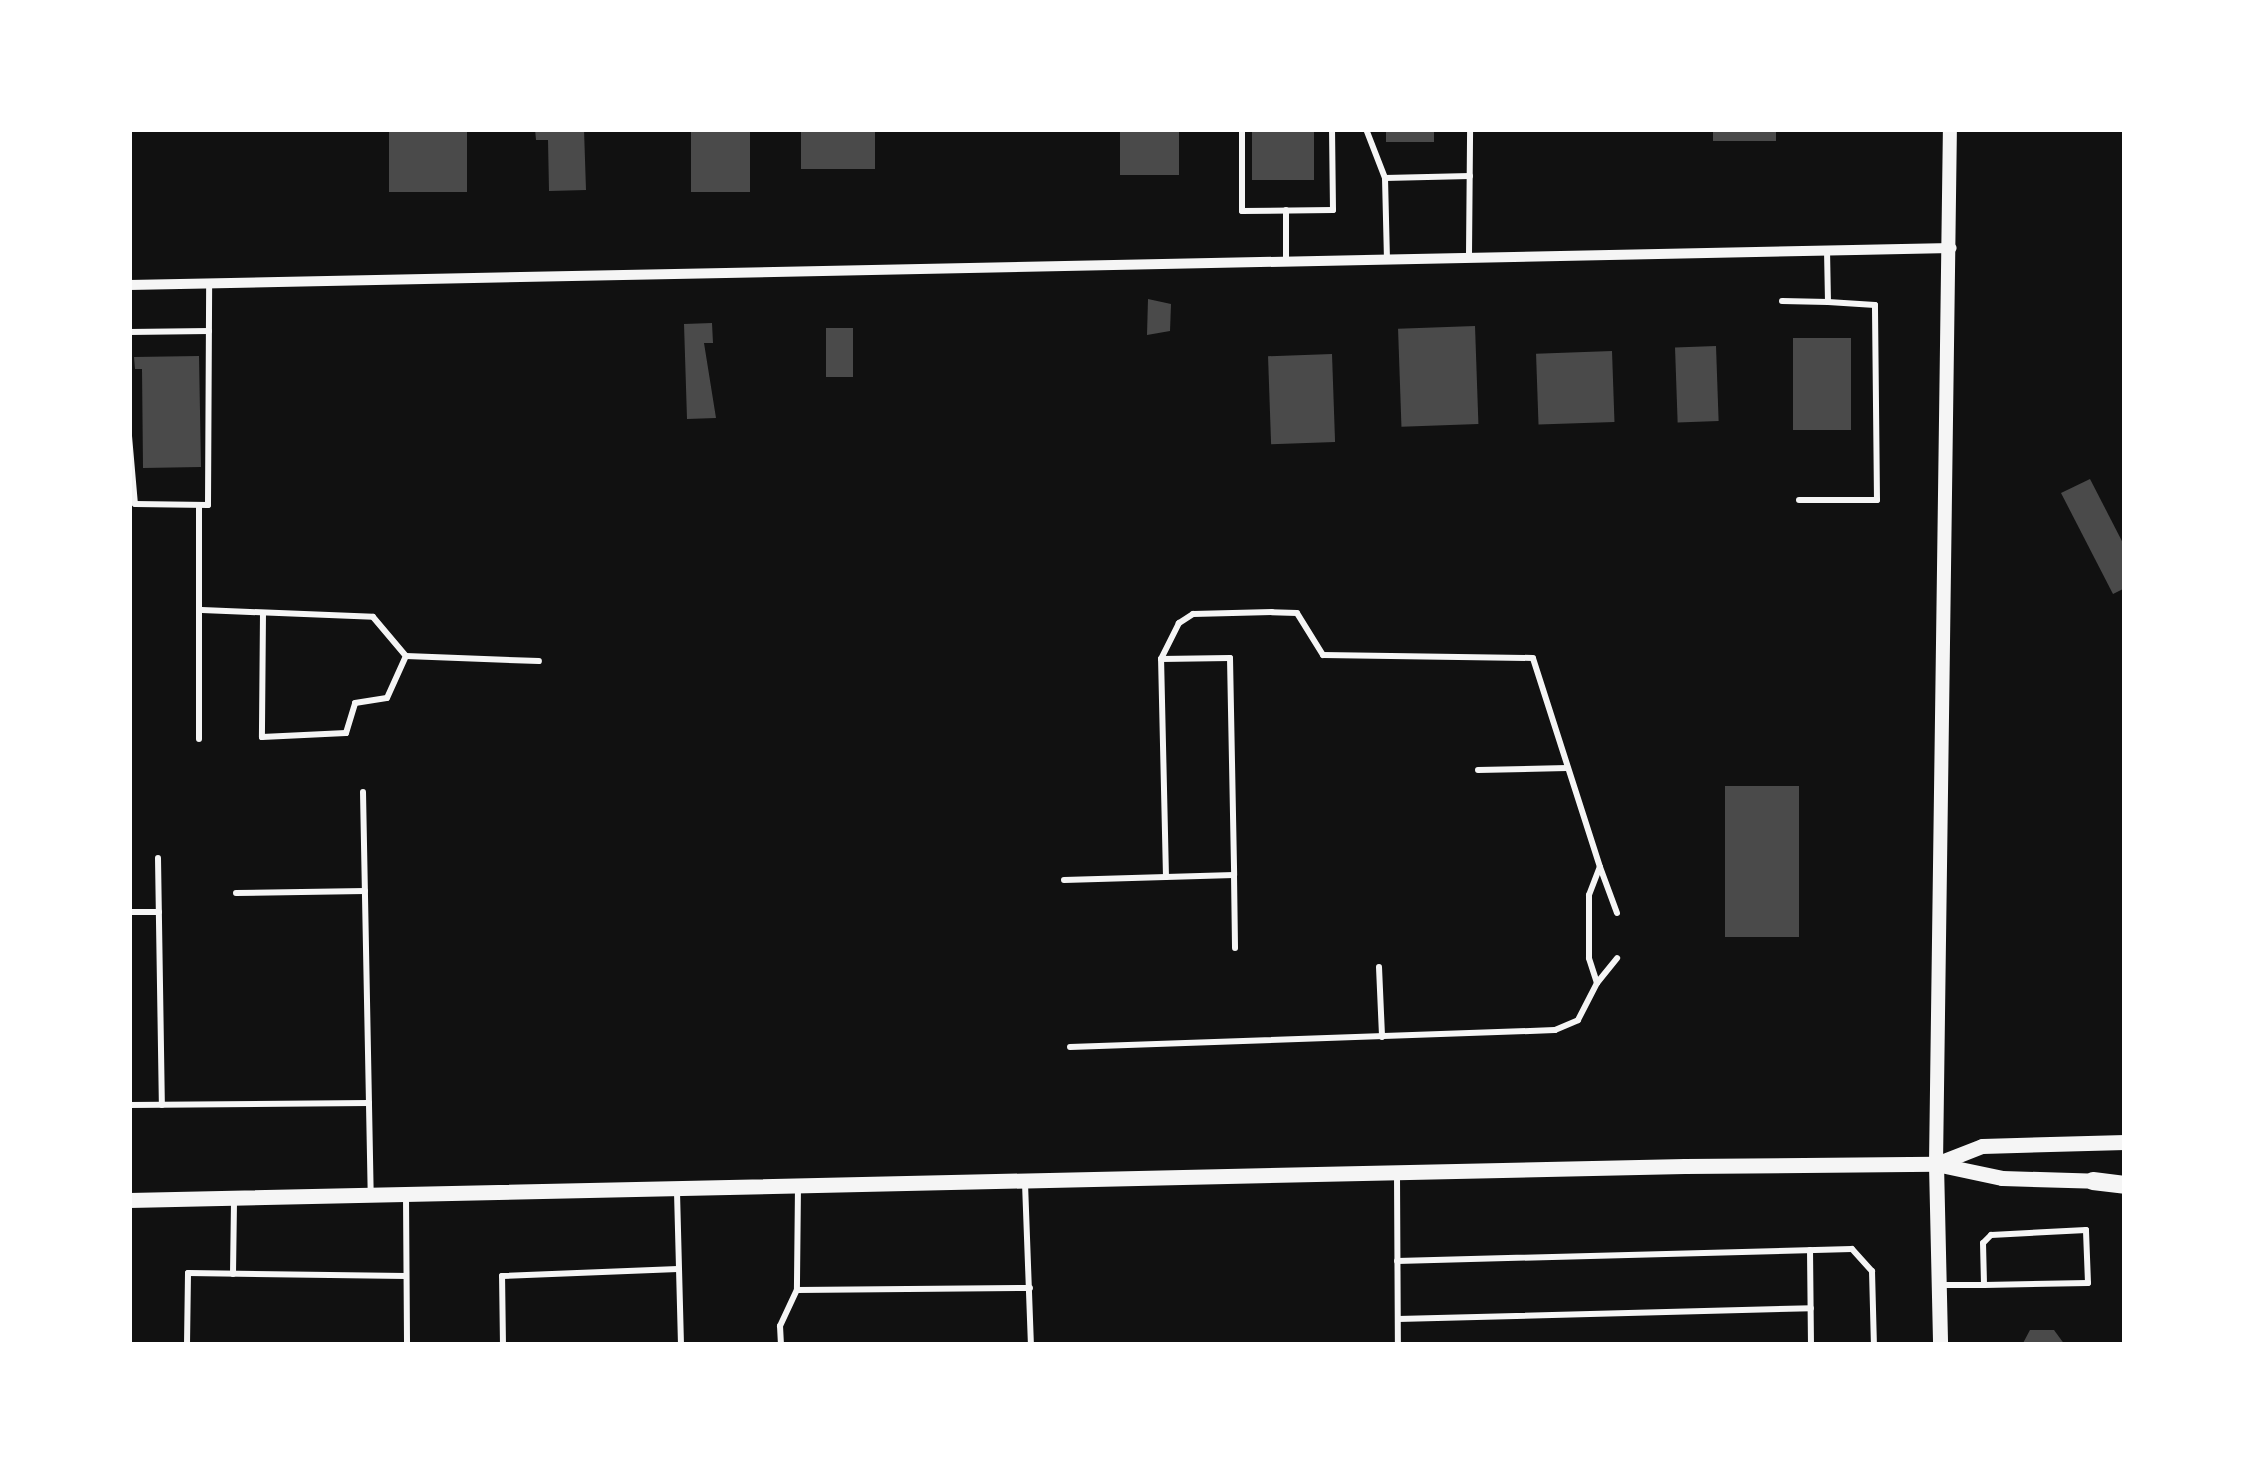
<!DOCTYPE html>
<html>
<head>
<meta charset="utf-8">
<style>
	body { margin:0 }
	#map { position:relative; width:2254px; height:1474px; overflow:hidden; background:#111; font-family:"Roboto Condensed",sans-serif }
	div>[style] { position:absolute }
	.building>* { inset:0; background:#4a4a4a; transform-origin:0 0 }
	.service>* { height:6px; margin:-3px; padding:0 3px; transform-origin:3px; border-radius:3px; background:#f5f5f5 }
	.minor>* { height:10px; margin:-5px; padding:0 5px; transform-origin:5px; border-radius:5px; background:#f5f5f5 }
	.tertiary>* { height:14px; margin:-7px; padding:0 7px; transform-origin:7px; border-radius:7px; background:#f5f5f5 }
	.secondary>* { height:15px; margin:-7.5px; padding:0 7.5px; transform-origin:7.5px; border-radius:7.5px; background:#f5f5f5 }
	.trunk>* { height:18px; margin:-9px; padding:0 9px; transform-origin:9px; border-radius:9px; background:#f5f5f5 }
	span { translate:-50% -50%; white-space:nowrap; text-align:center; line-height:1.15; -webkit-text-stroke:12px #fff; paint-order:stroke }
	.frame { position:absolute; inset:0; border:132px solid #fff; pointer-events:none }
</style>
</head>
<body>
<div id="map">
	<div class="building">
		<i style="left:389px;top:129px;width:78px;height:63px"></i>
		<i style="clip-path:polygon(535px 129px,584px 129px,586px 190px,549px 191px,548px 140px,536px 140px)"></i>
		<i style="left:691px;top:129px;width:59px;height:63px"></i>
		<i style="left:801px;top:129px;width:74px;height:40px"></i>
		<i style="left:1120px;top:129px;width:59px;height:46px"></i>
		<i style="left:1252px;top:129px;width:62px;height:51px"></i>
		<i style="left:1386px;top:129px;width:48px;height:13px"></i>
		<i style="left:1713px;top:129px;width:63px;height:12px"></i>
		<i style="clip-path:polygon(1148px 299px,1171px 304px,1170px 331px,1147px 335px)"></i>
		<i style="clip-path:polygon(712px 323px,713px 343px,704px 343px,716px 418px,687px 419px,684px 324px)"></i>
		<i style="left:1475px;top:326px;width:98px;height:77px;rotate:88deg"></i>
		<i style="left:826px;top:328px;width:27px;height:49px"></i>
		<i style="left:1793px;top:338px;width:58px;height:92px"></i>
		<i style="left:1716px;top:346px;width:75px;height:41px;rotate:88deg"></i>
		<i style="left:1612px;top:351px;width:71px;height:76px;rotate:88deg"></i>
		<i style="left:1332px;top:354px;width:88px;height:64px;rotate:88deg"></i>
		<i style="clip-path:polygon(199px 356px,201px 467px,143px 468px,142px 369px,135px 369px,134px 357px)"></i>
		<i style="clip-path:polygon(2090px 479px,2125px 547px,2125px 588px,2113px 594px,2061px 493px)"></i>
		<i style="left:1725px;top:786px;width:74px;height:151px"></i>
		<i style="clip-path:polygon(2030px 1330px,2054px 1330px,2065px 1345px,2022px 1345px)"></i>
	</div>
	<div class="service">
		<i style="left:1242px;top:129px;width:82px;rotate:90deg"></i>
		<i style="left:1242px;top:211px;width:91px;rotate:-0.6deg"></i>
		<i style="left:1333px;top:210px;width:81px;rotate:-90.7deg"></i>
		<i style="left:1366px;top:129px;width:53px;rotate:68.8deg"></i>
		<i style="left:1385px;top:178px;width:85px;rotate:-1.3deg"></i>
		<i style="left:1385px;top:178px;width:80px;rotate:88.6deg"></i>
		<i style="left:1469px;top:255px;width:126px;rotate:-89.5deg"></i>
		<i style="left:1286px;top:260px;width:50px;rotate:-90deg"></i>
		<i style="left:1782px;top:301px;width:46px;rotate:1.2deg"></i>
		<i style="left:129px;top:332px;width:80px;rotate:-0.7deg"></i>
		<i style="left:129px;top:436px;width:68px;rotate:85deg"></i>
		<i style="left:135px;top:504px;width:73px;rotate:0.8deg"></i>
		<i style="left:208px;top:505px;width:222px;rotate:-89.7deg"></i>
		<i style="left:1799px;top:500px;width:78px"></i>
		<i style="left:1877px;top:500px;width:195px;rotate:-90.6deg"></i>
		<i style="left:1875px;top:305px;width:47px;rotate:-176.3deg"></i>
		<i style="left:1828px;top:302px;width:51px;rotate:-91.1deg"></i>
		<i style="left:202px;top:610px;width:171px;rotate:2.3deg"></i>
		<i style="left:373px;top:617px;width:51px;rotate:49.8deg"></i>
		<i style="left:406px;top:656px;width:133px;rotate:2.2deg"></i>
		<i style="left:263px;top:613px;width:124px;rotate:90.5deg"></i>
		<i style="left:262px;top:737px;width:84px;rotate:-2.7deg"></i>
		<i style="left:346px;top:733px;width:31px;rotate:-73deg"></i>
		<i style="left:355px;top:703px;width:32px;rotate:-9deg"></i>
		<i style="left:387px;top:698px;width:46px;rotate:-65.7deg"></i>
		<i style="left:199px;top:739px;width:234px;rotate:-90deg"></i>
		<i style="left:1478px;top:770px;width:89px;rotate:-1.3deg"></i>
		<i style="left:363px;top:792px;width:399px;rotate:88.9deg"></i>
		<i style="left:158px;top:858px;width:247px;rotate:89.1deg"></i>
		<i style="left:1600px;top:867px;width:49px;rotate:69.7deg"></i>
		<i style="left:1166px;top:877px;width:218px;rotate:-91.3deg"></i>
		<i style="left:1161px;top:659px;width:69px;rotate:-0.8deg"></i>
		<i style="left:1230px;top:658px;width:217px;rotate:88.9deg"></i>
		<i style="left:1064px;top:880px;width:170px;rotate:-1.7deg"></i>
		<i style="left:1234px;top:875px;width:73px;rotate:89.2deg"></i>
		<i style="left:236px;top:893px;width:129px;rotate:-0.9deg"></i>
		<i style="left:129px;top:912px;width:30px"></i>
		<i style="left:1379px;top:967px;width:70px;rotate:87.5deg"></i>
		<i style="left:1597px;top:983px;width:32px;rotate:-51deg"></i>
		<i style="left:1070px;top:1047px;width:485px;rotate:-2deg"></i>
		<i style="left:1555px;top:1030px;width:25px;rotate:-23deg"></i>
		<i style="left:1578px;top:1020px;width:42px;rotate:-62.8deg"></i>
		<i style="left:1597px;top:983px;width:26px;rotate:-108deg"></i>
		<i style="left:1589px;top:958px;width:63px;rotate:-90deg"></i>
		<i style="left:1589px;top:895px;width:30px;rotate:-69deg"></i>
		<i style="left:1600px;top:867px;width:219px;rotate:-107.8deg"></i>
		<i style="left:1533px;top:658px;width:210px;rotate:-179.2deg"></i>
		<i style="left:1323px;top:655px;width:49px;rotate:-121.8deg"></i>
		<i style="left:1297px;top:613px;width:25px;rotate:-178deg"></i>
		<i style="left:1272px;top:612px;width:79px;rotate:178.5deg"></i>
		<i style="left:1193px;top:614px;width:17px;rotate:147deg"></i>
		<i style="left:1179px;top:623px;width:40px;rotate:116.6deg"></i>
		<i style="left:129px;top:1105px;width:240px;rotate:-0.5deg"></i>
		<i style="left:1397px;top:1175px;width:170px;rotate:89.7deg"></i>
		<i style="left:1025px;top:1183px;width:162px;rotate:87.9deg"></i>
		<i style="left:798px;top:1186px;width:104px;rotate:90.6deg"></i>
		<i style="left:797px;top:1290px;width:233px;rotate:-0.5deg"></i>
		<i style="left:677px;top:1192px;width:153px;rotate:88.5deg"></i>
		<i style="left:406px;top:1197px;width:148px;rotate:89.6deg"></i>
		<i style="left:1810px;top:1250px;width:95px;rotate:89.4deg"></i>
		<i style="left:1397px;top:1261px;width:455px;rotate:-1.5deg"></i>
		<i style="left:1852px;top:1249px;width:30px;rotate:48deg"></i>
		<i style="left:1872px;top:1271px;width:74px;rotate:88.5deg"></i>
		<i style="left:233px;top:1274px;width:73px;rotate:-89.2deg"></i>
		<i style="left:1942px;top:1285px;width:42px"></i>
		<i style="left:1984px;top:1285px;width:104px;rotate:-1.1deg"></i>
		<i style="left:2088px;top:1283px;width:53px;rotate:-92.2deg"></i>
		<i style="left:2086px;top:1230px;width:95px;rotate:177deg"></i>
		<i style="left:1991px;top:1235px;width:11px;rotate:135deg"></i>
		<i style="left:1983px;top:1243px;width:42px;rotate:88.6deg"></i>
		<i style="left:1398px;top:1319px;width:413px;rotate:-1.5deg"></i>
		<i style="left:187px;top:1345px;width:72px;rotate:-89.2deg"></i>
		<i style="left:188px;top:1273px;width:218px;rotate:0.8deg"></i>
		<i style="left:503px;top:1345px;width:69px;rotate:-90.8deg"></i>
		<i style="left:502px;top:1276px;width:176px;rotate:-2.3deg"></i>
		<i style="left:781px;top:1345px;width:19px;rotate:-93deg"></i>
		<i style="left:780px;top:1326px;width:40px;rotate:-65deg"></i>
	</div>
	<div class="minor">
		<i style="left:129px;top:285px;width:1823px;rotate:-1.16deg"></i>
	</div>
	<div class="tertiary">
		<i style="left:1936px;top:1164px;width:1035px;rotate:-89.23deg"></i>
	</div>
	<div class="secondary">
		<i style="left:1936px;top:1164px;width:49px;rotate:-21.4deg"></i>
		<i style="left:1982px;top:1146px;width:143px;rotate:-1.6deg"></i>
		<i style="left:1936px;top:1164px;width:181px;rotate:88.7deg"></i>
		<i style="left:129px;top:1200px;width:1556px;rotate:-1.25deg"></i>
		<i style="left:1685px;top:1166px;width:251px;rotate:-0.5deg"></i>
		<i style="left:1936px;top:1164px;width:67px;rotate:12deg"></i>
		<i style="left:2002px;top:1178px;width:102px;rotate:1.7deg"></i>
	</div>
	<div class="trunk">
		<i style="left:2093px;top:1181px;width:32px;rotate:7deg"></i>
	</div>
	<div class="frame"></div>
</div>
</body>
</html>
